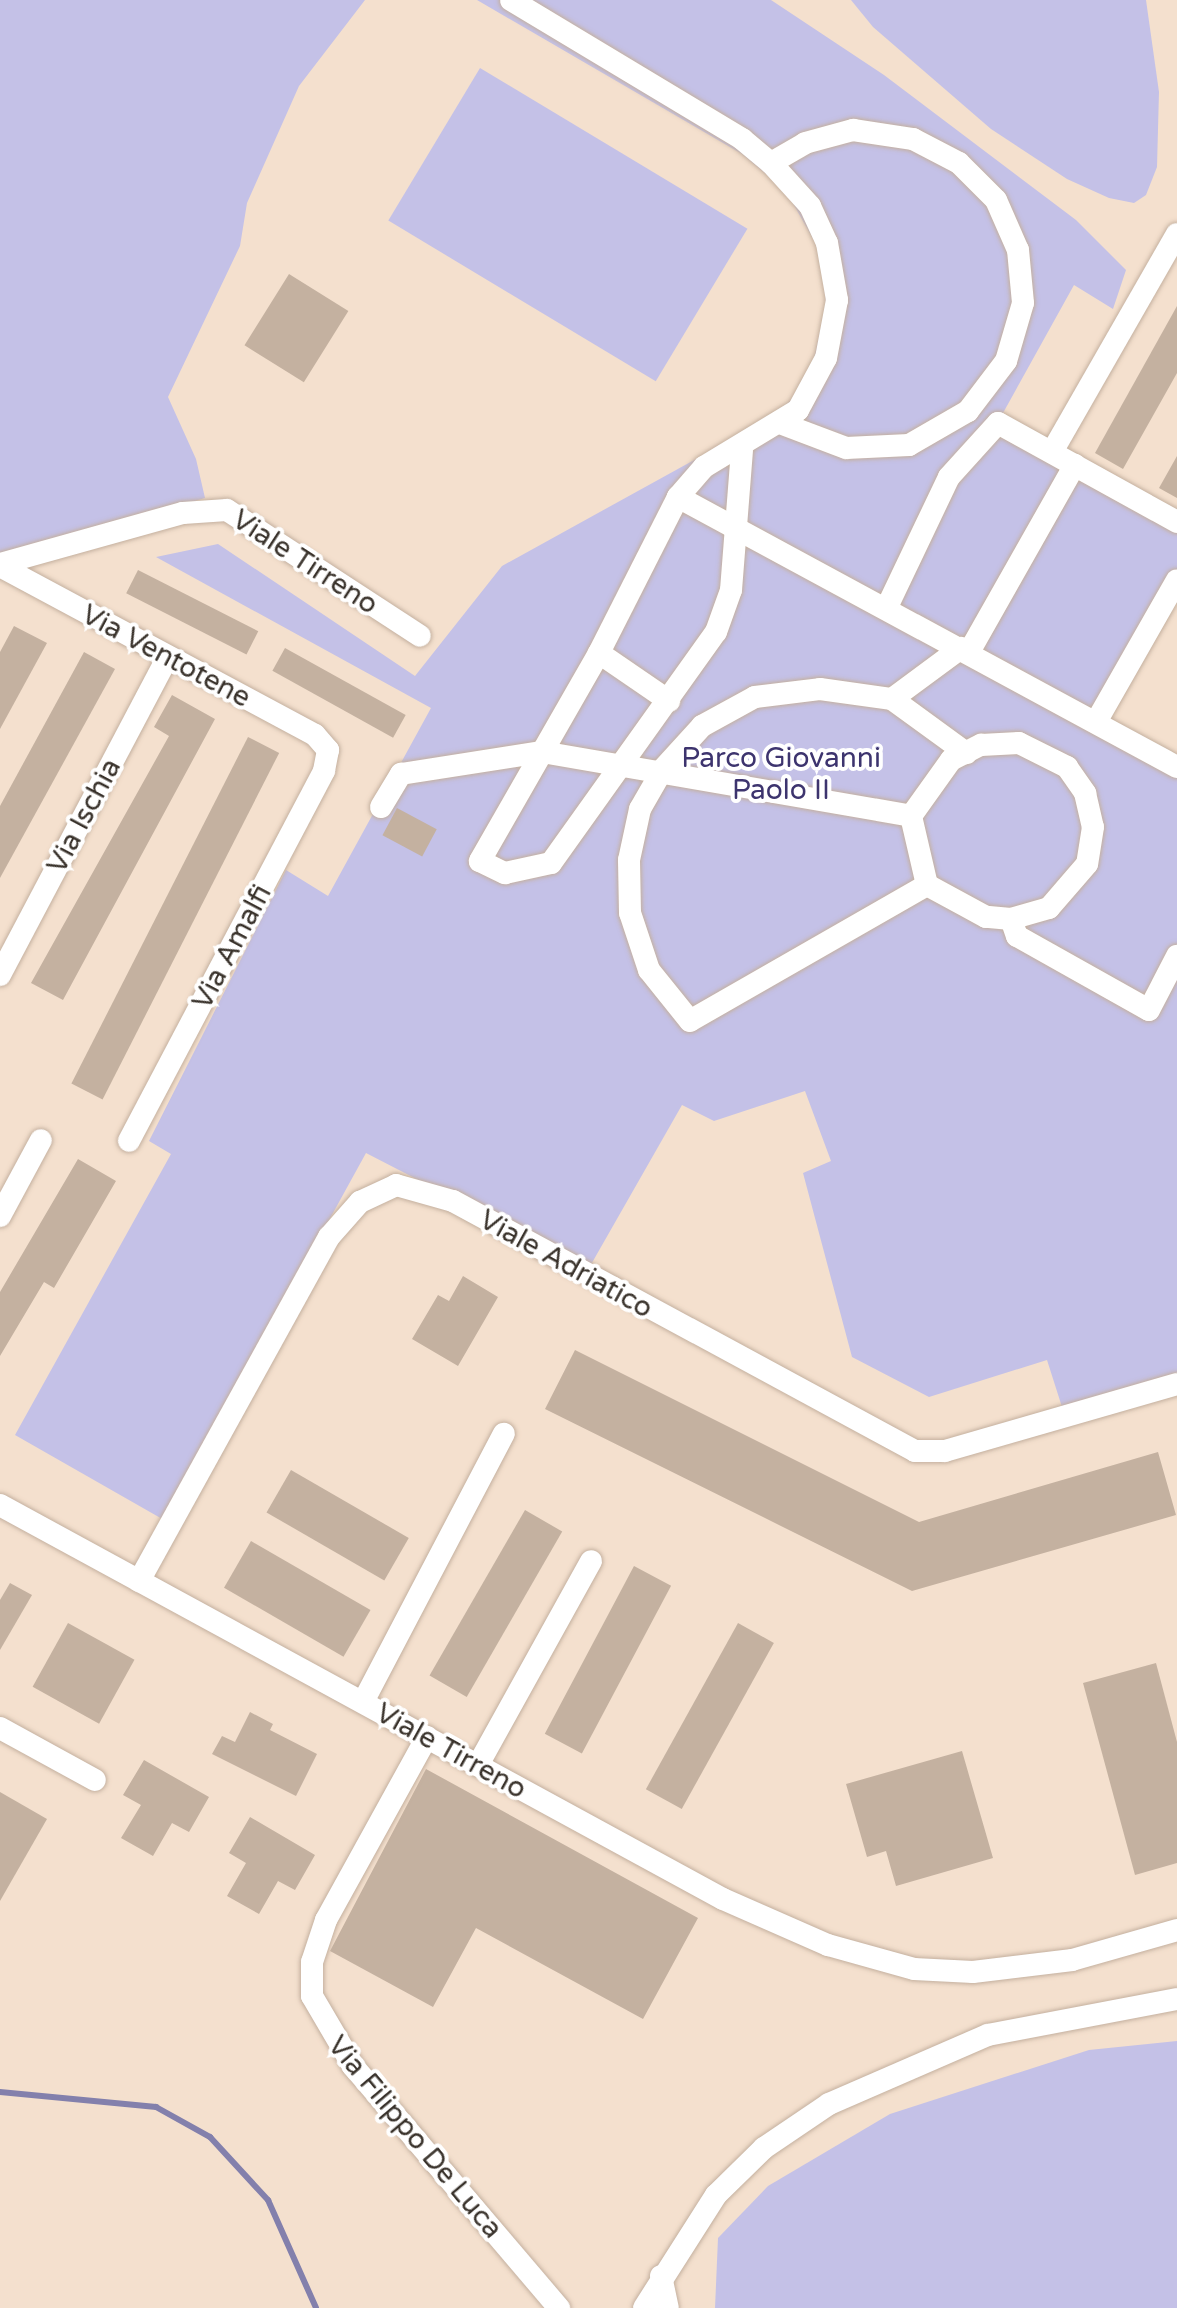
<!DOCTYPE html>
<html>
<head>
<meta charset="utf-8">
<style>
	body { margin:0 }
	#map { position:relative; width:1177px; height:2308px; overflow:hidden; background:#f4e0ce; font-family:"Varela Round",sans-serif }
	div>[style] { position:absolute }
	.green>* { inset:0; background:#c4c1e7; transform-origin:0 0 }
	.stream>* { height:6px; margin:-3px; padding:0 3px; transform-origin:3px; border-radius:3px; background:#8380ac }
	.building>* { inset:0; background:#c4b1a0; transform-origin:0 0 }
	.roads { filter:drop-shadow(0 0 2px #c4b09f) drop-shadow(0 0 2px #c4b09f) }
	.street>* { height:22px; margin:-11px; padding:0 11px; transform-origin:11px; border-radius:11px; background:#fff }
	span { translate:-50% -50%; white-space:nowrap; text-align:center; line-height:1.15; -webkit-text-stroke:8px #fff; paint-order:stroke }
	.street-label { font-size:28px; color:#39322b }
	.park-label { font-size:28px; color:#3d346e }
</style>
</head>
<body>
<div id="map">
	<div class="green">
		<i style="clip-path:polygon(0 0,365px 0,299px 86px,247px 203px,240px 246px,168px 397px,196px 459px,205px 498px,0 558px)"></i>
		<i style="clip-path:polygon(477px 0,771px 0,884px 75px,1076px 220px,1126px 270px,1113px 309px,1074px 285px,998px 422px,1177px 522px,1177px 580px,1096px 722px,1177px 767px,1177px 1373px,1062px 1407px,1047px 1360px,929px 1397px,852px 1357px,803px 1173px,831px 1161px,805px 1091px,714px 1121px,682px 1105px,589px 1268px,366px 1153px,164px 1520px,15px 1435px,171px 1154px,149px 1141px,286px 870px,328px 896px,431px 708px,156px 557px,218px 544px,415px 676px,502px 566px,772px 417px,792px 399px,814px 358px,826px 305px,821px 253px,786px 191px,742px 154px)"></i>
		<i style="clip-path:polygon(851px 0,1146px 0,1159px 92px,1157px 167px,1146px 195px,1134px 203px,1109px 198px,1067px 179px,991px 129px,873px 27px)"></i>
		<i style="left:480px;top:68px;width:312px;height:178px;rotate:31deg"></i>
		<i style="clip-path:polygon(1177px 2041px,1177px 2308px,715px 2308px,718px 2238px,768px 2186px,890px 2114px,1089px 2050px)"></i>
	</div>
	<div class="stream">
		<i style="left:0;top:2092px;width:157px;rotate:5.5deg"></i>
		<i style="left:156px;top:2107px;width:62px;rotate:29.1deg"></i>
		<i style="left:210px;top:2137px;width:86px;rotate:47.4deg"></i>
		<i style="left:268px;top:2200px;width:118px;rotate:66deg"></i>
	</div>
	<div class="building">
		<i style="left:289px;top:274px;width:70px;height:84px;rotate:32deg"></i>
		<i style="clip-path:polygon(1177px 306px,1177px 373px,1123px 469px,1095px 453px)"></i>
		<i style="clip-path:polygon(1177px 456px,1177px 498px,1159px 488px)"></i>
		<i style="left:138px;top:570px;width:135px;height:26px;rotate:27deg"></i>
		<i style="clip-path:polygon(14px 626px,47px 643px,0 729px,0 652px)"></i>
		<i style="left:285px;top:648px;width:138px;height:26px;rotate:29deg"></i>
		<i style="clip-path:polygon(84px 652px,115px 669px,0 878px,0 806px)"></i>
		<i style="clip-path:polygon(172px 695px,215px 719px,63px 1000px,31px 983px,169px 736px,154px 727px)"></i>
		<i style="left:248px;top:737px;width:35px;height:389px;rotate:27deg"></i>
		<i style="left:397px;top:808px;width:45px;height:31px;rotate:28deg"></i>
		<i style="clip-path:polygon(78px 1159px,116px 1181px,54px 1288px,44px 1282px,0 1356px,0 1292px)"></i>
		<i style="clip-path:polygon(463px 1276px,498px 1297px,458px 1366px,412px 1339px,438px 1295px,449px 1301px)"></i>
		<i style="clip-path:polygon(575px 1350px,919px 1522px,1158px 1452px,1176px 1515px,912px 1591px,545px 1409px)"></i>
		<i style="left:291px;top:1470px;width:136px;height:49px;rotate:30deg"></i>
		<i style="left:525px;top:1510px;width:43px;height:191px;rotate:30deg"></i>
		<i style="left:251px;top:1541px;width:138px;height:54px;rotate:30deg"></i>
		<i style="left:634px;top:1566px;width:42px;height:190px;rotate:28deg"></i>
		<i style="clip-path:polygon(10px 1583px,32px 1595px,0 1650px,0 1600px)"></i>
		<i style="left:68px;top:1623px;width:76px;height:73px;rotate:29deg"></i>
		<i style="left:738px;top:1623px;width:41px;height:190px;rotate:29deg"></i>
		<i style="clip-path:polygon(1156px 1663px,1177px 1742px,1177px 1863px,1135px 1875px,1083px 1683px)"></i>
		<i style="clip-path:polygon(250px 1712px,273px 1724px,270px 1730px,317px 1754px,296px 1796px,212px 1754px,222px 1736px,235px 1742px)"></i>
		<i style="clip-path:polygon(962px 1751px,993px 1858px,896px 1886px,886px 1851px,867px 1857px,846px 1784px)"></i>
		<i style="clip-path:polygon(144px 1760px,209px 1797px,189px 1832px,172px 1823px,153px 1856px,121px 1838px,141px 1805px,123px 1795px)"></i>
		<i style="clip-path:polygon(426px 1769px,698px 1918px,643px 2019px,476px 1928px,433px 2007px,330px 1951px)"></i>
		<i style="clip-path:polygon(0 1792px,47px 1819px,0 1901px)"></i>
		<i style="clip-path:polygon(250px 1817px,315px 1855px,295px 1890px,278px 1881px,259px 1914px,227px 1896px,246px 1863px,229px 1853px)"></i>
	</div>
	<div class="roads">
		<div class="street">
			<i style="left:511px;top:0;width:270px;rotate:31deg"></i>
			<i style="left:742px;top:139px;width:38px;rotate:40deg"></i>
			<i style="left:771px;top:163px;width:58px;rotate:47.8deg"></i>
			<i style="left:810px;top:206px;width:41px;rotate:65.3deg"></i>
			<i style="left:827px;top:243px;width:58px;rotate:80deg"></i>
			<i style="left:837px;top:300px;width:59px;rotate:100.7deg"></i>
			<i style="left:826px;top:358px;width:59px;rotate:118.3deg"></i>
			<i style="left:798px;top:410px;width:110px;rotate:148.8deg"></i>
			<i style="left:704px;top:467px;width:40px;rotate:131deg"></i>
			<i style="left:678px;top:497px;width:175px;rotate:116.9deg"></i>
			<i style="left:599px;top:653px;width:240px;rotate:119.8deg"></i>
			<i style="left:480px;top:861px;width:28px;rotate:26deg"></i>
			<i style="left:505px;top:873px;width:47px;rotate:-12.3deg"></i>
			<i style="left:551px;top:863px;width:284px;rotate:-54.5deg"></i>
			<i style="left:716px;top:632px;width:45px;rotate:-70.3deg"></i>
			<i style="left:731px;top:590px;width:140px;rotate:-85.5deg"></i>
			<i style="left:771px;top:163px;width:39px;rotate:-30deg"></i>
			<i style="left:805px;top:143px;width:50px;rotate:-15.2deg"></i>
			<i style="left:853px;top:130px;width:61px;rotate:8.5deg"></i>
			<i style="left:913px;top:139px;width:52px;rotate:27.6deg"></i>
			<i style="left:959px;top:163px;width:52px;rotate:45deg"></i>
			<i style="left:996px;top:200px;width:55px;rotate:66.3deg"></i>
			<i style="left:1018px;top:250px;width:53px;rotate:84.6deg"></i>
			<i style="left:1023px;top:303px;width:60px;rotate:106.3deg"></i>
			<i style="left:1006px;top:361px;width:63px;rotate:127.2deg"></i>
			<i style="left:968px;top:411px;width:68px;rotate:150deg"></i>
			<i style="left:909px;top:445px;width:63px;rotate:177.3deg"></i>
			<i style="left:846px;top:448px;width:71px;rotate:-159.3deg"></i>
			<i style="left:1052px;top:452px;width:251px;rotate:-60.2deg"></i>
			<i style="left:678px;top:497px;width:567px;rotate:28.42deg"></i>
			<i style="left:0;top:564px;width:190px;rotate:-15.6deg"></i>
			<i style="left:183px;top:513px;width:44px;rotate:-3.9deg"></i>
			<i style="left:227px;top:510px;width:230px;rotate:33.1deg"></i>
			<i style="left:0;top:566px;width:357px;rotate:28.2deg"></i>
			<i style="left:315px;top:735px;width:20px;rotate:49deg"></i>
			<i style="left:328px;top:750px;width:21px;rotate:101deg"></i>
			<i style="left:324px;top:771px;width:418px;rotate:117.8deg"></i>
			<i style="left:887px;top:607px;width:144px;rotate:-64.5deg"></i>
			<i style="left:949px;top:477px;width:73px;rotate:-47.8deg"></i>
			<i style="left:998px;top:423px;width:205px;rotate:28.9deg"></i>
			<i style="left:969px;top:652px;width:215px;rotate:-60.5deg"></i>
			<i style="left:599px;top:653px;width:85px;rotate:34.4deg"></i>
			<i style="left:892px;top:699px;width:86px;rotate:-36.5deg"></i>
			<i style="left:1096px;top:722px;width:163px;rotate:-60.3deg"></i>
			<i style="left:1019px;top:743px;width:54px;rotate:26.6deg"></i>
			<i style="left:1067px;top:767px;width:32px;rotate:55deg"></i>
			<i style="left:1085px;top:793px;width:35px;rotate:77deg"></i>
			<i style="left:1093px;top:827px;width:37px;rotate:99deg"></i>
			<i style="left:1087px;top:864px;width:58px;rotate:130.8deg"></i>
			<i style="left:1049px;top:908px;width:40px;rotate:164deg"></i>
			<i style="left:1011px;top:919px;width:25px;rotate:-175deg"></i>
			<i style="left:986px;top:917px;width:67px;rotate:-151.5deg"></i>
			<i style="left:927px;top:885px;width:71px;rotate:-103.1deg"></i>
			<i style="left:911px;top:816px;width:69px;rotate:-54.5deg"></i>
			<i style="left:951px;top:760px;width:34px;rotate:-27deg"></i>
			<i style="left:981px;top:745px;width:38px;rotate:-3deg"></i>
			<i style="left:381px;top:807px;width:39px;rotate:-59deg"></i>
			<i style="left:401px;top:774px;width:143px;rotate:-8.9deg"></i>
			<i style="left:542px;top:752px;width:375px;rotate:9.8deg"></i>
			<i style="left:927px;top:885px;width:273px;rotate:150.2deg"></i>
			<i style="left:690px;top:1021px;width:65px;rotate:-128.8deg"></i>
			<i style="left:649px;top:970px;width:60px;rotate:-108.4deg"></i>
			<i style="left:630px;top:913px;width:53px;rotate:-91.1deg"></i>
			<i style="left:629px;top:860px;width:52px;rotate:-77.8deg"></i>
			<i style="left:640px;top:809px;width:46px;rotate:-60.1deg"></i>
			<i style="left:663px;top:769px;width:58px;rotate:-47.8deg"></i>
			<i style="left:702px;top:726px;width:60px;rotate:-28.7deg"></i>
			<i style="left:755px;top:697px;width:65px;rotate:-7deg"></i>
			<i style="left:820px;top:689px;width:73px;rotate:7.9deg"></i>
			<i style="left:892px;top:699px;width:92px;rotate:36.1deg"></i>
			<i style="left:1011px;top:919px;width:18px;rotate:71deg"></i>
			<i style="left:1017px;top:936px;width:151px;rotate:29.3deg"></i>
			<i style="left:1149px;top:1010px;width:61px;rotate:-62.6deg"></i>
			<i style="left:0;top:975px;width:360px;rotate:-62.2deg"></i>
			<i style="left:0;top:1216px;width:86px;rotate:-61.7deg"></i>
			<i style="left:0;top:1505px;width:823px;rotate:28.59deg"></i>
			<i style="left:723px;top:1899px;width:115px;rotate:23.7deg"></i>
			<i style="left:828px;top:1945px;width:89px;rotate:15.6deg"></i>
			<i style="left:914px;top:1969px;width:59px;rotate:2.9deg"></i>
			<i style="left:973px;top:1972px;width:100px;rotate:-6.9deg"></i>
			<i style="left:1072px;top:1960px;width:109px;rotate:-15.9deg"></i>
			<i style="left:139px;top:1581px;width:393px;rotate:-61.1deg"></i>
			<i style="left:329px;top:1237px;width:47px;rotate:-48.5deg"></i>
			<i style="left:360px;top:1202px;width:40px;rotate:-25deg"></i>
			<i style="left:396px;top:1185px;width:59px;rotate:15.7deg"></i>
			<i style="left:453px;top:1201px;width:525px;rotate:28.42deg"></i>
			<i style="left:915px;top:1451px;width:30px"></i>
			<i style="left:945px;top:1451px;width:241px;rotate:-16.1deg"></i>
			<i style="left:363px;top:1702px;width:303px;rotate:-62.3deg"></i>
			<i style="left:0;top:1728px;width:108px;rotate:28.7deg"></i>
			<i style="left:427px;top:1737px;width:209px;rotate:118.9deg"></i>
			<i style="left:326px;top:1920px;width:44px;rotate:108.4deg"></i>
			<i style="left:312px;top:1962px;width:34px;rotate:90deg"></i>
			<i style="left:312px;top:1996px;width:81px;rotate:59.6deg"></i>
			<i style="left:353px;top:2066px;width:318px;rotate:49.6deg"></i>
			<i style="left:478px;top:1765px;width:233px;rotate:-61deg"></i>
			<i style="left:661px;top:2276px;width:33px;rotate:78deg"></i>
			<i style="left:644px;top:2308px;width:134px;rotate:-57.5deg"></i>
			<i style="left:716px;top:2195px;width:67px;rotate:-44.4deg"></i>
			<i style="left:764px;top:2148px;width:78px;rotate:-34.1deg"></i>
			<i style="left:829px;top:2104px;width:173px;rotate:-23.5deg"></i>
			<i style="left:988px;top:2035px;width:192px;rotate:-10.8deg"></i>
		</div>
	</div>
	<div class="street-label">
		<span style="left:305px;top:562px;rotate:33deg">Viale Tirreno</span>
		<span style="left:166px;top:656px;rotate:28deg">Via Ventotene</span>
		<span style="left:84px;top:816px;rotate:-62deg">Via Ischia</span>
		<span style="left:232px;top:947px;rotate:-62deg">Via Amalfi</span>
		<span style="left:566px;top:1264px;rotate:29deg">Viale Adriatico</span>
		<span style="left:451px;top:1751px;rotate:29deg">Viale Tirreno</span>
		<span style="left:415px;top:2137px;rotate:50deg">Via Filippo De Luca</span>
	</div>
	<div class="park-label">
		<span style="left:781px;top:774px">Parco Giovanni<br>Paolo II</span>
	</div>
</div>
</body>
</html>
